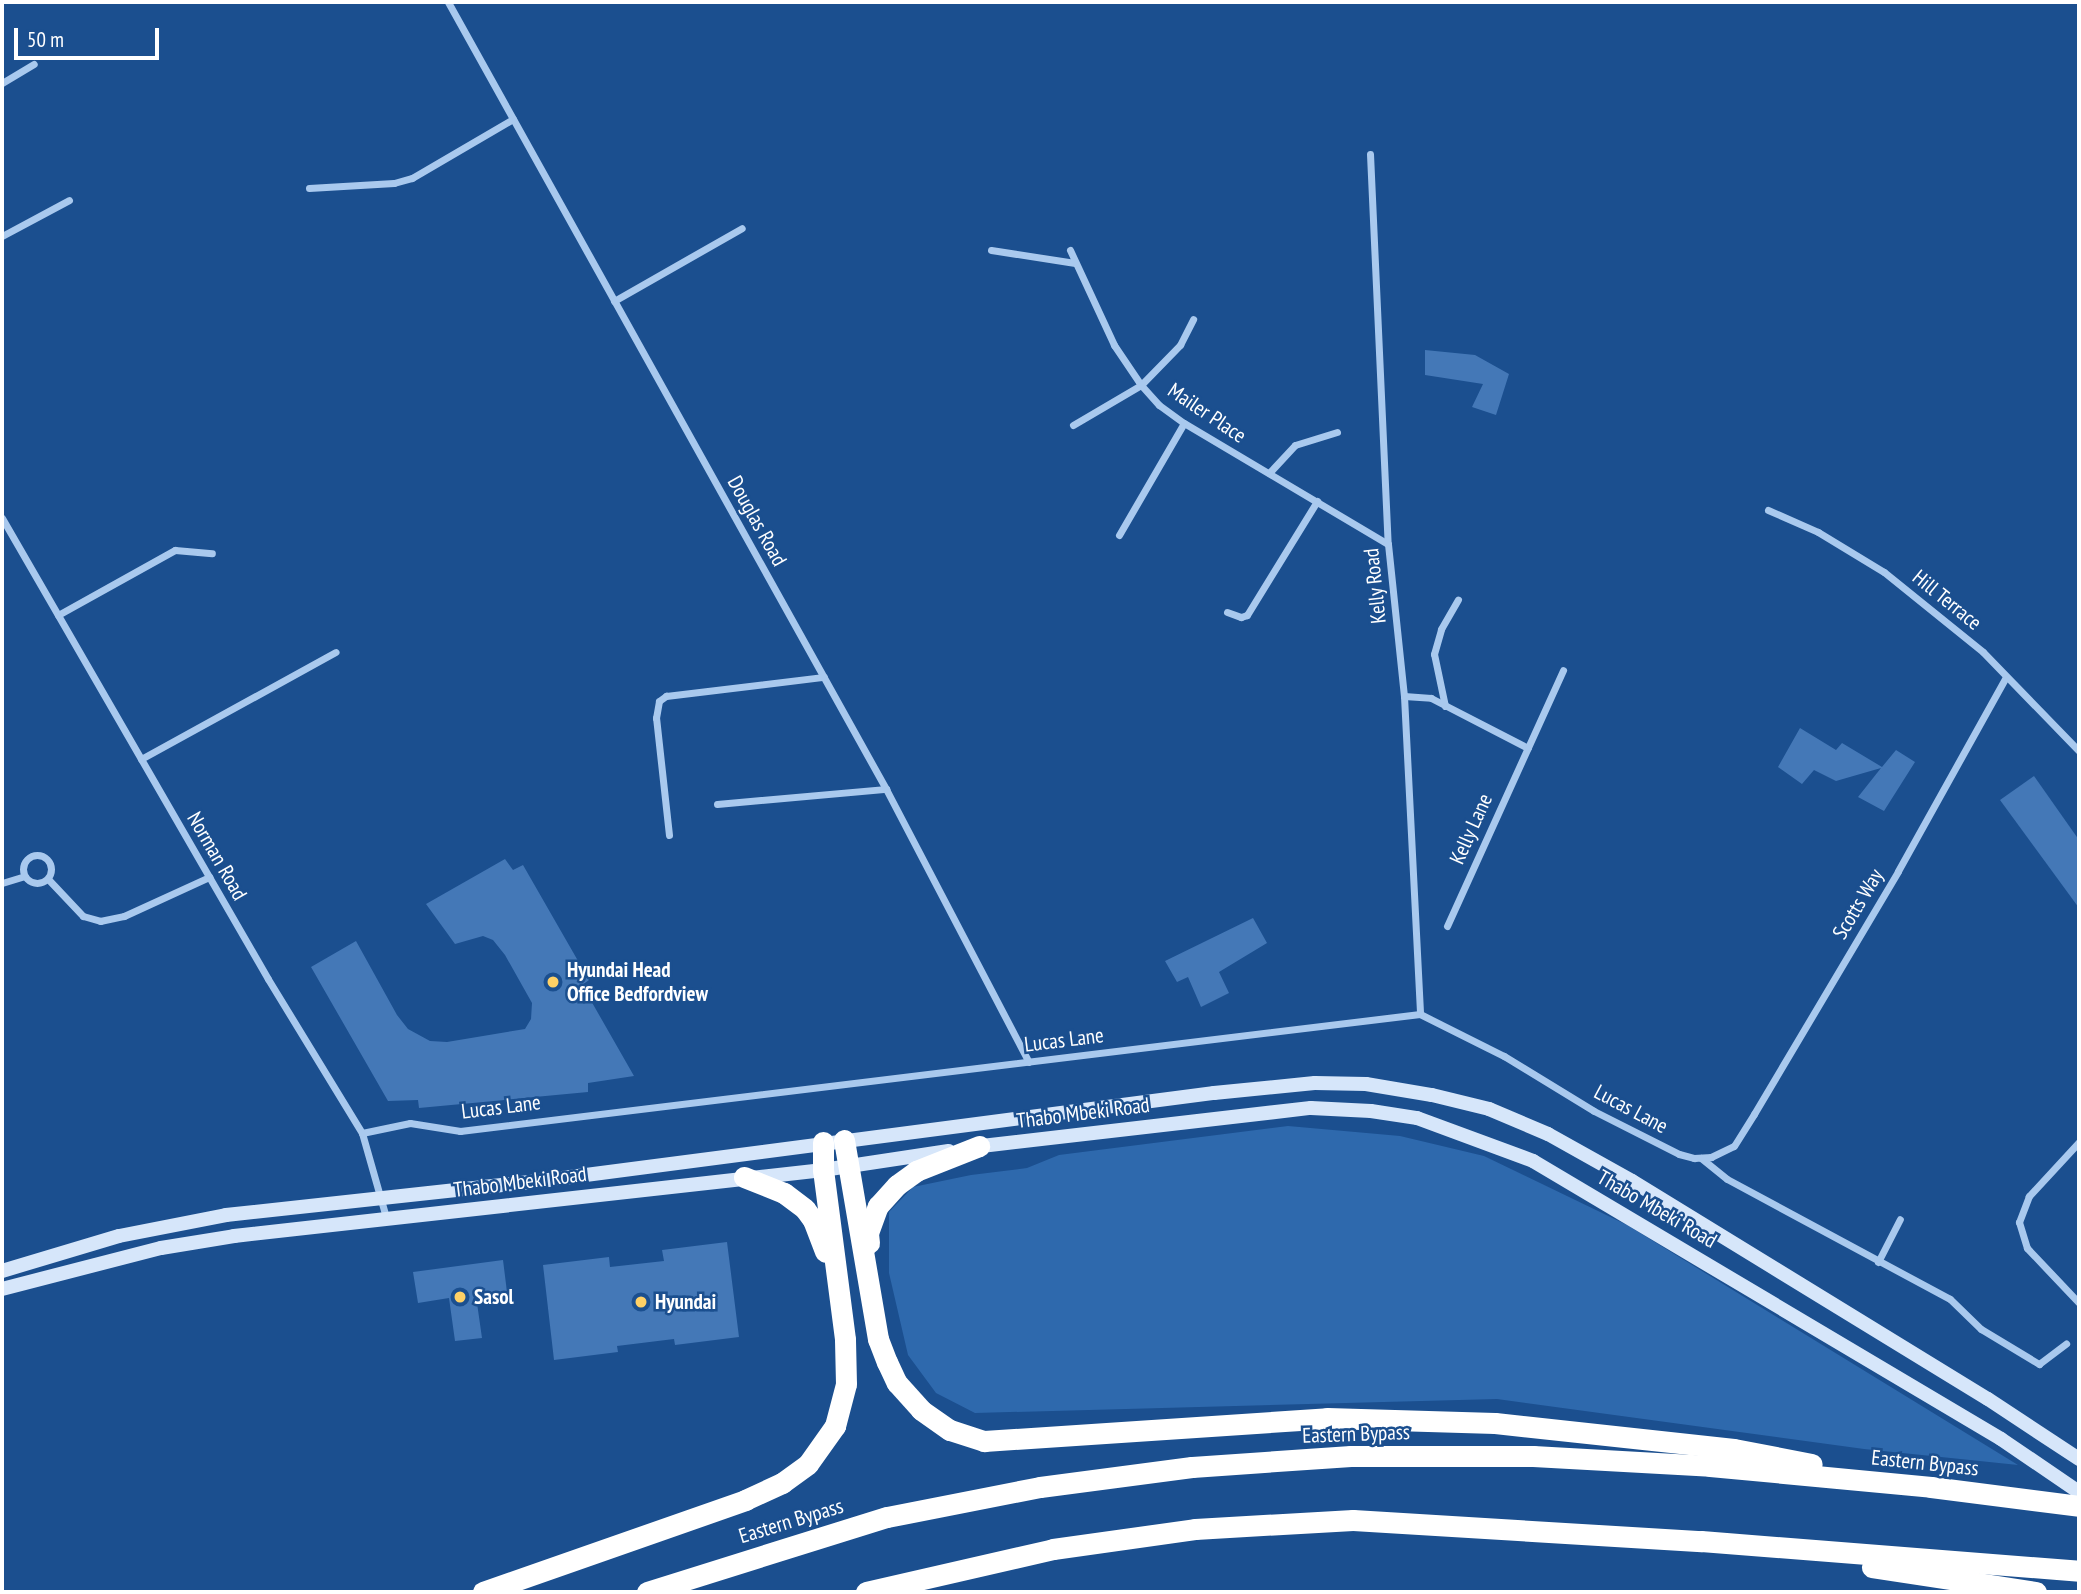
<!DOCTYPE html>
<html>
<head>
<meta charset="utf-8">
<style>
	body { margin:0 }
	#map { position:relative; width:2081px; height:1594px; overflow:hidden; background:#1b4f8f; font-family:"PT Sans Narrow",sans-serif }
	div>[style] { position:absolute }
	.green>* { inset:0; background:#2e69ad }
	.building>* { inset:0; background:#4478b7 }
	.street>* { height:7px; margin:-3.5px; padding:0 3.5px; transform-origin:3.5px; border-radius:3.5px; background:#a9c9ee }
	.street>.ring { margin:-3.5px; padding:0; box-sizing:content-box; background:none; border:7px solid #a9c9ee; border-radius:50% }
	.secondary>* { height:14px; margin:-7px; padding:0 7px; transform-origin:7px; border-radius:7px; background:#d6e6fa }
	.highway>* { height:21px; margin:-10.5px; padding:0 10.5px; transform-origin:10.5px; border-radius:10.5px; background:#fff }
	.dots>* { width:19px; height:19px; translate:-50% -50%; box-sizing:border-box; border:4px solid #1b4f8f; border-radius:50% }
	span { translate:-50% -50%; white-space:nowrap; text-align:center; line-height:1.15; -webkit-text-stroke:5px #1b4f8f; paint-order:stroke }
	.street-label { font-size:21px; color:#fff }
	.poi-label { font-size:21px; color:#fff; font-weight:700 }
	.left { translate:0 -50%; text-align:left }
	.frame { position:absolute; inset:0; border:4px solid #fff; pointer-events:none }
	.scale { position:absolute; left:14px; top:28px; width:145px; height:32px; box-sizing:border-box; border:4px solid #fff; border-top:0; padding-left:9px; font-size:21px; line-height:24px; white-space:nowrap; color:#fff; -webkit-text-stroke:5px #1b4f8f; paint-order:stroke }
</style>
</head>
<body>
<div id="map">
	<div class="green">
		<i style="clip-path:polygon(1288px 1126px,1400px 1136px,1484px 1156px,1627px 1225px,2018px 1465px,1864px 1449px,1497px 1399px,975px 1413px,936px 1393px,908px 1355px,889px 1273px,889px 1212px,913px 1187px,971px 1175px,1027px 1168px,1059px 1155px)"></i>
	</div>
	<div class="building">
		<i style="clip-path:polygon(1425px 350px,1475px 355px,1509px 374px,1496px 415px,1472px 407px,1483px 384px,1425px 375px)"></i>
		<i style="clip-path:polygon(1800px 728px,1836px 750px,1842px 743px,1882px 767px,1896px 750px,1915px 762px,1884px 811px,1858px 797px,1881px 768px,1836px 781px,1814px 770px,1802px 784px,1778px 767px)"></i>
		<i style="clip-path:polygon(2034px 776px,2079px 840px,2079px 908px,2000px 800px)"></i>
		<i style="clip-path:polygon(505px 859px,513px 870px,523px 865px,589px 980px,582px 985px,634px 1076px,588px 1083px,588px 1092px,419px 1108px,418px 1100px,388px 1101px,311px 967px,356px 941px,397px 1015px,408px 1029px,430px 1041px,447px 1042px,525px 1029px,531px 1019px,532px 1003px,505px 955px,493px 940px,483px 936px,455px 944px,426px 904px)"></i>
		<i style="clip-path:polygon(1253px 918px,1267px 943px,1219px 972px,1229px 993px,1201px 1007px,1188px 977px,1177px 982px,1165px 961px)"></i>
		<i style="clip-path:polygon(727px 1242px,739px 1337px,675px 1345px,674px 1339px,617px 1346px,618px 1352px,554px 1360px,543px 1265px,609px 1257px,610px 1267px,664px 1261px,662px 1250px)"></i>
		<i style="clip-path:polygon(503px 1260px,507px 1292px,476px 1296px,482px 1338px,455px 1341px,449px 1298px,418px 1303px,413px 1272px)"></i>
	</div>
	<div class="street">
		<i style="left:448px;top:2px;width:901px;rotate:60.9deg"></i>
		<i style="left:886px;top:789px;width:308px;rotate:62.4deg"></i>
		<i style="left:2px;top:83px;width:37px;rotate:-31deg"></i>
		<i style="left:1370px;top:154px;width:390px;rotate:87.4deg"></i>
		<i style="left:1388px;top:544px;width:153px;rotate:84deg"></i>
		<i style="left:1404px;top:696px;width:318px;rotate:87.1deg"></i>
		<i style="left:309px;top:188px;width:85px;rotate:-3.4deg"></i>
		<i style="left:394px;top:183px;width:19px;rotate:-16deg"></i>
		<i style="left:412px;top:178px;width:117px;rotate:-30.3deg"></i>
		<i style="left:2px;top:236px;width:76px;rotate:-28.2deg"></i>
		<i style="left:991px;top:250px;width:85px;rotate:8.8deg"></i>
		<i style="left:1070px;top:250px;width:105px;rotate:65.1deg"></i>
		<i style="left:1114px;top:345px;width:48px;rotate:56deg"></i>
		<i style="left:1141px;top:385px;width:27px;rotate:48deg"></i>
		<i style="left:1159px;top:405px;width:31px;rotate:36deg"></i>
		<i style="left:1184px;top:423px;width:237px;rotate:30.7deg"></i>
		<i style="left:614px;top:301px;width:147px;rotate:-29.7deg"></i>
		<i style="left:1073px;top:425px;width:79px;rotate:-30.5deg"></i>
		<i style="left:1141px;top:385px;width:56px;rotate:-45.7deg"></i>
		<i style="left:1180px;top:345px;width:29px;rotate:-63deg"></i>
		<i style="left:1269px;top:473px;width:38px;rotate:-47deg"></i>
		<i style="left:1295px;top:445px;width:44px;rotate:-17.2deg"></i>
		<i style="left:1768px;top:510px;width:55px;rotate:23.7deg"></i>
		<i style="left:1818px;top:532px;width:77px;rotate:31.2deg"></i>
		<i style="left:1884px;top:572px;width:127px;rotate:38.9deg"></i>
		<i style="left:1983px;top:652px;width:138px;rotate:45.9deg"></i>
		<i style="left:2px;top:518px;width:532px;rotate:60.01deg"></i>
		<i style="left:268px;top:979px;width:180px;rotate:58.6deg"></i>
		<i style="left:362px;top:1133px;width:87px;rotate:74.1deg"></i>
		<i style="left:1119px;top:535px;width:129px;rotate:-59.9deg"></i>
		<i style="left:1227px;top:612px;width:15px;rotate:20deg"></i>
		<i style="left:1241px;top:617px;width:6px;rotate:-18deg"></i>
		<i style="left:1247px;top:615px;width:134px;rotate:-58.4deg"></i>
		<i style="left:58px;top:615px;width:134px;rotate:-29.1deg"></i>
		<i style="left:175px;top:550px;width:37px;rotate:5deg"></i>
		<i style="left:1404px;top:696px;width:27px;rotate:4deg"></i>
		<i style="left:1431px;top:698px;width:109px;rotate:27.3deg"></i>
		<i style="left:1445px;top:706px;width:53px;rotate:-101.9deg"></i>
		<i style="left:1434px;top:654px;width:26px;rotate:-74deg"></i>
		<i style="left:1441px;top:629px;width:34px;rotate:-60deg"></i>
		<i style="left:141px;top:759px;width:222px;rotate:-28.8deg"></i>
		<i style="left:717px;top:804px;width:170px;rotate:-5.1deg"></i>
		<i style="left:669px;top:835px;width:118px;rotate:-96.3deg"></i>
		<i style="left:656px;top:718px;width:17px;rotate:-80deg"></i>
		<i style="left:659px;top:701px;width:9px;rotate:-36deg"></i>
		<i style="left:666px;top:696px;width:159px;rotate:-6.9deg"></i>
		<i class="ring" style="left:23px;top:855px;width:21px;height:21px"></i>
		<i style="left:48px;top:879px;width:51px;rotate:46.6deg"></i>
		<i style="left:83px;top:916px;width:18px;rotate:16deg"></i>
		<i style="left:100px;top:921px;width:25px;rotate:-12deg"></i>
		<i style="left:124px;top:916px;width:94px;rotate:-24.6deg"></i>
		<i style="left:2px;top:883px;width:24px;rotate:-17deg"></i>
		<i style="left:1447px;top:926px;width:281px;rotate:-65.6deg"></i>
		<i style="left:362px;top:1133px;width:49px;rotate:-11.8deg"></i>
		<i style="left:410px;top:1123px;width:51px;rotate:9.1deg"></i>
		<i style="left:460px;top:1131px;width:967px;rotate:-6.95deg"></i>
		<i style="left:1420px;top:1014px;width:94px;rotate:26.6deg"></i>
		<i style="left:1504px;top:1056px;width:105px;rotate:31.4deg"></i>
		<i style="left:1594px;top:1111px;width:95px;rotate:26.8deg"></i>
		<i style="left:1679px;top:1154px;width:16px;rotate:15deg"></i>
		<i style="left:1694px;top:1158px;width:17px;rotate:-3deg"></i>
		<i style="left:1711px;top:1157px;width:25px;rotate:-26deg"></i>
		<i style="left:1734px;top:1146px;width:38px;rotate:-58deg"></i>
		<i style="left:1754px;top:1114px;width:282px;rotate:-59.3deg"></i>
		<i style="left:1898px;top:871px;width:222px;rotate:-60.9deg"></i>
		<i style="left:2079px;top:1142px;width:74px;rotate:132.8deg"></i>
		<i style="left:2029px;top:1196px;width:28px;rotate:111deg"></i>
		<i style="left:2019px;top:1222px;width:27px;rotate:73deg"></i>
		<i style="left:2027px;top:1248px;width:76px;rotate:46.6deg"></i>
		<i style="left:1701px;top:1158px;width:33px;rotate:39deg"></i>
		<i style="left:1727px;top:1179px;width:253px;rotate:28.3deg"></i>
		<i style="left:1950px;top:1299px;width:43px;rotate:44.1deg"></i>
		<i style="left:1981px;top:1329px;width:68px;rotate:31.1deg"></i>
		<i style="left:2039px;top:1364px;width:34px;rotate:-37deg"></i>
		<i style="left:1878px;top:1262px;width:48px;rotate:-62.9deg"></i>
	</div>
	<div class="secondary">
		<i style="left:973px;top:1147px;width:340px;rotate:-6.6deg"></i>
		<i style="left:1311px;top:1108px;width:60px;rotate:2.9deg"></i>
		<i style="left:1371px;top:1111px;width:47px;rotate:8.7deg"></i>
		<i style="left:1417px;top:1118px;width:124px;rotate:20.3deg"></i>
		<i style="left:1533px;top:1161px;width:544px;rotate:30.71deg"></i>
		<i style="left:2001px;top:1439px;width:94px;rotate:34.2deg"></i>
		<i style="left:2px;top:1271px;width:122px;rotate:-16.7deg"></i>
		<i style="left:119px;top:1236px;width:109px;rotate:-11.1deg"></i>
		<i style="left:226px;top:1215px;width:331px;rotate:-6.2deg"></i>
		<i style="left:555px;top:1179px;width:665px;rotate:-7.44deg"></i>
		<i style="left:1214px;top:1093px;width:101px;rotate:-5.7deg"></i>
		<i style="left:1315px;top:1083px;width:51px;rotate:1.1deg"></i>
		<i style="left:1366px;top:1084px;width:67px;rotate:9.5deg"></i>
		<i style="left:1432px;top:1095px;width:59px;rotate:13.8deg"></i>
		<i style="left:1489px;top:1109px;width:64px;rotate:23deg"></i>
		<i style="left:1548px;top:1134px;width:96px;rotate:29.2deg"></i>
		<i style="left:1632px;top:1181px;width:417px;rotate:31.5deg"></i>
		<i style="left:1988px;top:1399px;width:109px;rotate:33.4deg"></i>
		<i style="left:2px;top:1289px;width:164px;rotate:-14.5deg"></i>
		<i style="left:161px;top:1248px;width:74px;rotate:-9.3deg"></i>
		<i style="left:234px;top:1236px;width:593px;rotate:-6.39deg"></i>
		<i style="left:823px;top:1170px;width:127px;rotate:-8.6deg"></i>
	</div>
	<div class="highway">
		<i style="left:844px;top:1140px;width:202px;rotate:80.3deg"></i>
		<i style="left:878px;top:1339px;width:25px;rotate:69deg"></i>
		<i style="left:887px;top:1362px;width:23px;rotate:65deg"></i>
		<i style="left:897px;top:1383px;width:36px;rotate:48deg"></i>
		<i style="left:921px;top:1410px;width:35px;rotate:35deg"></i>
		<i style="left:950px;top:1430px;width:36px;rotate:18deg"></i>
		<i style="left:984px;top:1441px;width:344px;rotate:-3.8deg"></i>
		<i style="left:1327px;top:1418px;width:168px;rotate:1.7deg"></i>
		<i style="left:1495px;top:1423px;width:240px;rotate:6.2deg"></i>
		<i style="left:1734px;top:1449px;width:79px;rotate:10.9deg"></i>
		<i style="left:744px;top:1177px;width:43px;rotate:21.8deg"></i>
		<i style="left:784px;top:1193px;width:26px;rotate:37deg"></i>
		<i style="left:805px;top:1209px;width:14px;rotate:54deg"></i>
		<i style="left:813px;top:1220px;width:34px;rotate:69deg"></i>
		<i style="left:869px;top:1243px;width:10px;rotate:-96deg"></i>
		<i style="left:868px;top:1233px;width:29px;rotate:-70deg"></i>
		<i style="left:878px;top:1206px;width:28px;rotate:-48deg"></i>
		<i style="left:897px;top:1185px;width:24px;rotate:-36deg"></i>
		<i style="left:916px;top:1171px;width:68px;rotate:-21.6deg"></i>
		<i style="left:1872px;top:1567px;width:166px;rotate:8.7deg"></i>
		<i style="left:483px;top:1592px;width:278px;rotate:-19.3deg"></i>
		<i style="left:745px;top:1500px;width:41px;rotate:-24.7deg"></i>
		<i style="left:782px;top:1483px;width:32px;rotate:-36deg"></i>
		<i style="left:808px;top:1464px;width:47px;rotate:-54.6deg"></i>
		<i style="left:835px;top:1426px;width:43px;rotate:-75.3deg"></i>
		<i style="left:846px;top:1384px;width:45px;rotate:-91.3deg"></i>
		<i style="left:845px;top:1339px;width:170px;rotate:-97.4deg"></i>
		<i style="left:823px;top:1170px;width:28px;rotate:-90deg"></i>
		<i style="left:647px;top:1592px;width:251px;rotate:-17.4deg"></i>
		<i style="left:887px;top:1517px;width:156px;rotate:-11.1deg"></i>
		<i style="left:1040px;top:1487px;width:153px;rotate:-7.5deg"></i>
		<i style="left:1192px;top:1467px;width:159px;rotate:-4deg"></i>
		<i style="left:1351px;top:1456px;width:182px"></i>
		<i style="left:1533px;top:1456px;width:177px;rotate:3.2deg"></i>
		<i style="left:1710px;top:1466px;width:222px;rotate:5.4deg"></i>
		<i style="left:1931px;top:1487px;width:149px;rotate:7.3deg"></i>
		<i style="left:866px;top:1592px;width:192px;rotate:-12.9deg"></i>
		<i style="left:1053px;top:1549px;width:143px;rotate:-8deg"></i>
		<i style="left:1195px;top:1529px;width:158px;rotate:-3.3deg"></i>
		<i style="left:1353px;top:1520px;width:349px;rotate:3.5deg"></i>
		<i style="left:1701px;top:1541px;width:379px;rotate:4.5deg"></i>
	</div>
	<div class="dots">
		<i style="left:553px;top:982px;background:#ffd166"></i>
		<i style="left:460px;top:1297px;background:#ffd166"></i>
		<i style="left:641px;top:1302px;background:#ffd166"></i>
	</div>
	<div class="street-label">
		<span style="left:1207px;top:413px;rotate:34deg">Mailer Place</span>
		<span style="left:757px;top:521px;rotate:61deg">Douglas Road</span>
		<span style="left:1375px;top:586px;rotate:-96deg">Kelly Road</span>
		<span style="left:1947px;top:600px;rotate:39deg">Hill Terrace</span>
		<span style="left:1471px;top:829px;rotate:-66deg">Kelly Lane</span>
		<span style="left:217px;top:856px;rotate:60deg">Norman Road</span>
		<span style="left:1858px;top:904px;rotate:-59deg">Scotts Way</span>
		<span style="left:1064px;top:1040px;rotate:-7deg">Lucas Lane</span>
		<span style="left:501px;top:1107px;rotate:-7deg">Lucas Lane</span>
		<span style="left:1631px;top:1109px;rotate:28deg">Lucas Lane</span>
		<span style="left:1083px;top:1113px;rotate:-7deg">Thabo Mbeki Road</span>
		<span style="left:520px;top:1182px;rotate:-7deg">Thabo Mbeki Road</span>
		<span style="left:1657px;top:1209px;rotate:30deg">Thabo Mbeki Road</span>
		<span style="left:1356px;top:1434px;rotate:-2deg">Eastern Bypass</span>
		<span style="left:1925px;top:1463px;rotate:6deg">Eastern Bypass</span>
		<span style="left:791px;top:1521px;rotate:-17deg">Eastern Bypass</span>
	</div>
	<div class="poi-label">
		<span class="left" style="left:567px;top:982px">Hyundai Head<br>Office Bedfordview</span>
		<span class="left" style="left:474px;top:1297px">Sasol</span>
		<span class="left" style="left:655px;top:1302px">Hyundai</span>
	</div>
	<div class="frame"></div>
	<div class="scale">50 m</div>
</div>
</body>
</html>
